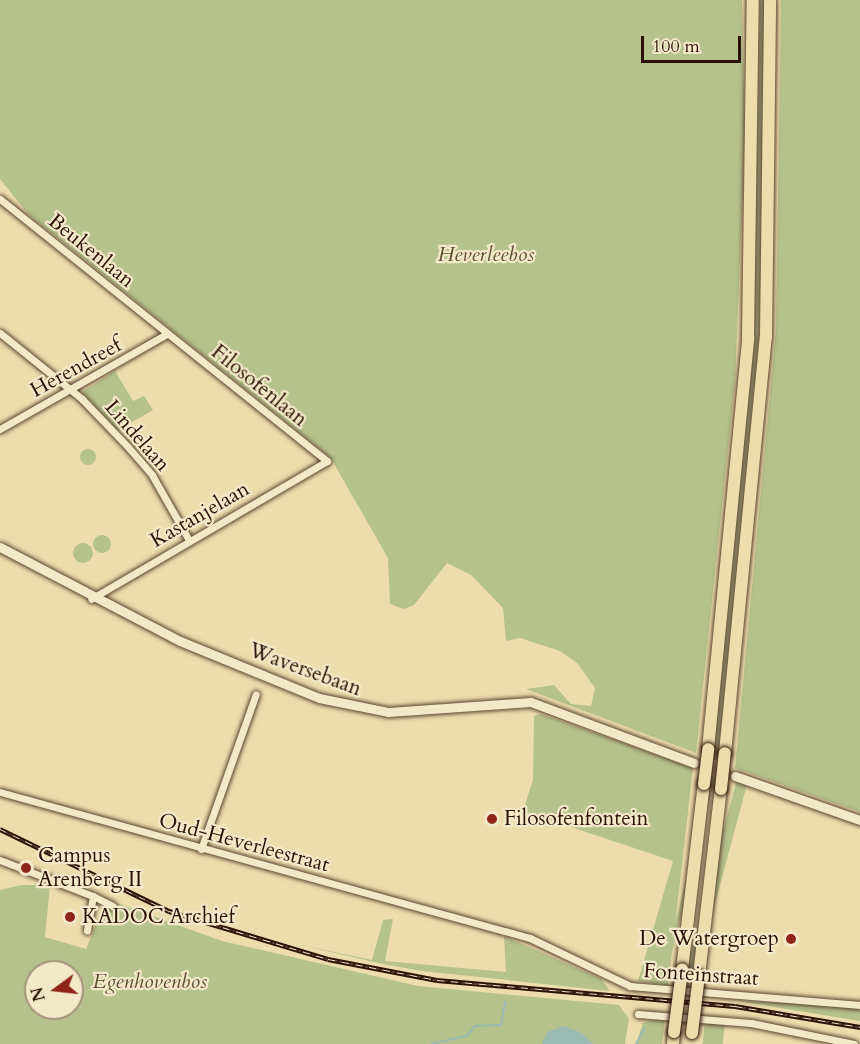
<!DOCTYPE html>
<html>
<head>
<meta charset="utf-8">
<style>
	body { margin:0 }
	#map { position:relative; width:860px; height:1044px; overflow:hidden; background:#edddac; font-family:Cardo,serif }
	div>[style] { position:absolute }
	.green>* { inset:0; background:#b6c28b; transform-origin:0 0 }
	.round { border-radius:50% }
	.water>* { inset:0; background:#9bbab1 }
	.stream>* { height:2px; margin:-1px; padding:0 1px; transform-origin:1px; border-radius:1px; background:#9bbab1 }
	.secondary-tunnel>* { height:9px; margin-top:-4.5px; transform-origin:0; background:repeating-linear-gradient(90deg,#d0be93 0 9px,transparent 0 13.5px) }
	.roads { filter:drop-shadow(0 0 2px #5c4430) drop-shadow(0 0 2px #5c4430) }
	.street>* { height:7px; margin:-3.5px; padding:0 3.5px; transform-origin:3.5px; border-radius:3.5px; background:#f3e9c9 }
	.secondary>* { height:9px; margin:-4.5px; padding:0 4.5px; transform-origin:4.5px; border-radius:4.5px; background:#f3e9c9 }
	.highway>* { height:12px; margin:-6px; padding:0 6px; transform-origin:6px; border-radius:6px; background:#edddac }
	.rail>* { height:4.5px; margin-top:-2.25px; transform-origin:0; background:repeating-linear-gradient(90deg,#f3e9c9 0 7px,#2c1106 0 14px); box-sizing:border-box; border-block:2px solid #2c1106 }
	.bridges { filter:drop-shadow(0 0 2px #2c1106) drop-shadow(0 0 2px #2c1106) }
	.highway-bridge>* { height:12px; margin:-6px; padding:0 6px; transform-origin:6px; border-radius:6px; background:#edddac }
	.dots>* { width:16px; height:16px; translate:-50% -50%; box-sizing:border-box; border:3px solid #f3e9c9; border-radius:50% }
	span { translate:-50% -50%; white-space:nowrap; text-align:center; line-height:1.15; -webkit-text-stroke:4.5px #f3e9c9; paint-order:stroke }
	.street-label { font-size:21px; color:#2c1106 }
	.park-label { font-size:21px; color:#5c4f35; font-style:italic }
	.poi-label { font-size:21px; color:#2c1106 }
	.left { translate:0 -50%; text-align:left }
	.right { translate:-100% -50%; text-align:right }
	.north { position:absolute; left:24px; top:960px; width:60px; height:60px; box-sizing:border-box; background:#f3e9c9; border:2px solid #a3937b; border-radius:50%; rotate:255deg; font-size:16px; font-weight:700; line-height:24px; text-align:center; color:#2c1106 }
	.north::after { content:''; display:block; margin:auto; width:21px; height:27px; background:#8f2418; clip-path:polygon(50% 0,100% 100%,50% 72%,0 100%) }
	.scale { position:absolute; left:641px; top:36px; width:100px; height:27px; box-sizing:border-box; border:3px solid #2c1106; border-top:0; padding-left:8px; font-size:18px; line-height:21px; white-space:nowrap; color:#2c1106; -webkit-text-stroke:4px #f3e9c9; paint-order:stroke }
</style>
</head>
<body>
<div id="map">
	<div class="green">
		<i style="clip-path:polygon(0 0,742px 0,745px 136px,735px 382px,696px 753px,526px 689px,554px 685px,571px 704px,591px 706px,595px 688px,577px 663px,560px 651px,520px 638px,506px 641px,503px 608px,471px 575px,447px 563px,414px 605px,404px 609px,390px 604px,388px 558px,330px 457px,28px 214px,0 179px)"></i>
		<i style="clip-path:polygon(760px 0,765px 0,765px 170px,759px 337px,718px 760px,713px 760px,754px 337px)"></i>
		<i style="clip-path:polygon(781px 0,860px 0,860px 812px,735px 768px,776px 330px)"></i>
		<i style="clip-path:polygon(115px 371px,133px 401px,144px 396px,153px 410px,118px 430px,82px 392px)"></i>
		<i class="round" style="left:80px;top:449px;width:16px;height:16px"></i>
		<i class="round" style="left:93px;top:535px;width:18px;height:18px"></i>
		<i class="round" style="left:73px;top:543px;width:20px;height:20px"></i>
		<i style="clip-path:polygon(541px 714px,693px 768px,668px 986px,638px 981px,673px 861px,523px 811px,533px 780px,534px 716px)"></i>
		<i style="left:712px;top:775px;width:4px;height:212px;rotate:14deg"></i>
		<i style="left:736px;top:783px;width:11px;height:203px;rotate:15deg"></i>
		<i style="clip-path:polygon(evenodd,21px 885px,50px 885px,45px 937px,86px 949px,106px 899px,222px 941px,418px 986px,619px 1005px,629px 1019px,625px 1044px,0 1044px,0 890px,21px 885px,36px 972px,72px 972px,72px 1008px,36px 1008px,36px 972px)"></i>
		<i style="clip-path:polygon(393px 919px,385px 961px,506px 972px,504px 936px,601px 979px,610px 991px,422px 971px,383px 964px,292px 943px,372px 960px,383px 920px)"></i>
		<i style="clip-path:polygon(737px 1001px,846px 1005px,860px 1008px,860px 1021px)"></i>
		<i style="clip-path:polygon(665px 1017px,662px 1044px,636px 1044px,643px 1023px)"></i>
		<i style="left:705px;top:1021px;width:20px;height:23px;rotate:6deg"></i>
	</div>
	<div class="water">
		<i style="clip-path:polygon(564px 1026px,582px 1033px,593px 1044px,542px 1044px,547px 1032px)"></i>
	</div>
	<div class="stream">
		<i style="left:431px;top:1044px;width:37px;rotate:-13deg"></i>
		<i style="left:467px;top:1036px;width:13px;rotate:-51deg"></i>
		<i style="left:475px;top:1026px;width:26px;rotate:-2deg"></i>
		<i style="left:501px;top:1025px;width:23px;rotate:-80deg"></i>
		<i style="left:636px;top:1044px;width:18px;rotate:-61deg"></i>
	</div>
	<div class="secondary-tunnel">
		<i style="left:700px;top:764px;width:37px;rotate:19deg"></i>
	</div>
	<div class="roads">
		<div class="street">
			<i style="left:0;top:199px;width:419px;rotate:38.7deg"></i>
			<i style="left:327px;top:461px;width:273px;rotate:149.7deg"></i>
			<i style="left:0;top:333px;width:105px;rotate:38.8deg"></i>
			<i style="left:82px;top:399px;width:66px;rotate:46.2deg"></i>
			<i style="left:128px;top:447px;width:37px;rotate:49deg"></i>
			<i style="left:152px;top:475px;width:75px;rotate:60.4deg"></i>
			<i style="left:0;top:429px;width:193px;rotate:-29.7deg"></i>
			<i style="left:0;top:792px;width:550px;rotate:15.4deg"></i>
			<i style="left:530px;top:938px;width:111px;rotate:25.6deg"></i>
			<i style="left:630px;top:986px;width:231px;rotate:4.7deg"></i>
			<i style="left:201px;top:849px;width:164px;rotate:-70.5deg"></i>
			<i style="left:0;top:860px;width:100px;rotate:21.2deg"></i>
			<i style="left:93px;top:896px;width:35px;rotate:100deg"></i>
			<i style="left:93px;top:896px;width:22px;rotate:27deg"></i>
			<i style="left:638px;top:1014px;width:113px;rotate:4.6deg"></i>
			<i style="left:751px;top:1023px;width:105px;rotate:11.5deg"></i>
		</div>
		<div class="secondary">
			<i style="left:0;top:547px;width:203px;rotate:27.6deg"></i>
			<i style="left:180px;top:641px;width:150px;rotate:22.3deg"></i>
			<i style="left:319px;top:698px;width:70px;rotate:11.5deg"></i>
			<i style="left:388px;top:712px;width:143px;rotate:-4deg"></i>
			<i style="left:531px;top:702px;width:174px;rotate:20.5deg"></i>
			<i style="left:735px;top:776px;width:133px;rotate:19.4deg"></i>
		</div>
		<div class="highway">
			<i style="left:708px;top:749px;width:413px;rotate:-84.4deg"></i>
			<i style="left:748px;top:338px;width:338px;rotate:-89.2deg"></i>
			<i style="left:725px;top:753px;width:418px;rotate:-84.4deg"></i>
			<i style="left:766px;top:337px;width:337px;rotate:-89.3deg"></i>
			<i style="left:682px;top:970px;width:187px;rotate:-83.3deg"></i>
			<i style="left:699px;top:975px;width:187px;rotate:-83.3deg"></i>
			<i style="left:673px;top:1044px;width:12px;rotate:-85deg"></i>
		</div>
	</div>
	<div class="rail">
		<i style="left:0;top:829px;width:188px;rotate:25.9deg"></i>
		<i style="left:169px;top:911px;width:166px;rotate:16.8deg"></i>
		<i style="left:328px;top:959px;width:111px;rotate:10.9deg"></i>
		<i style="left:437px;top:980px;width:299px;rotate:5deg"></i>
		<i style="left:735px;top:1006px;width:127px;rotate:9.5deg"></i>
	</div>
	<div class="bridges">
		<div class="highway-bridge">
			<i style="left:704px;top:784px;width:35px;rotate:-83deg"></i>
			<i style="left:721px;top:789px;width:36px;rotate:-84deg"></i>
			<i style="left:674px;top:1032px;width:63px;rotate:-82.6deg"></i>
			<i style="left:692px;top:1033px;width:58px;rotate:-83.1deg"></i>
		</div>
	</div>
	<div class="dots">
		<i style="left:492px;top:819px;background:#8f2418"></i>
		<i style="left:26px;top:868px;background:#8f2418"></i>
		<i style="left:70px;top:917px;background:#8f2418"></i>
		<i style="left:791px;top:939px;background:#8f2418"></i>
	</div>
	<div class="street-label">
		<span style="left:91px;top:251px;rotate:39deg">Beukenlaan</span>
		<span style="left:76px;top:368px;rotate:-29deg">Herendreef</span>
		<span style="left:259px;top:386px;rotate:39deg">Filosofenlaan</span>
		<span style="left:137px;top:436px;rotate:49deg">Lindelaan</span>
		<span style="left:200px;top:515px;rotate:-30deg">Kastanjelaan</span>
		<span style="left:305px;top:670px;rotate:20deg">Waversebaan</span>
		<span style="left:244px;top:843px;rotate:15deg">Oud-Heverleestraat</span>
		<span style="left:701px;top:975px;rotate:4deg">Fonteinstraat</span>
	</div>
	<div class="park-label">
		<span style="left:486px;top:255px">Heverleebos</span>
		<span style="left:150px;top:982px">Egenhovenbos</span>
	</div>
	<div class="poi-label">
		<span class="left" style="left:504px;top:819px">Filosofenfontein</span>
		<span class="left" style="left:38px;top:868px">Campus<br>Arenberg II</span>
		<span class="left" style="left:82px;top:917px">KADOC Archief</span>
		<span class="right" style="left:779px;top:939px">De Watergroep</span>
	</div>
	<div class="north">N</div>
	<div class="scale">100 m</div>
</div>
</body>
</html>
